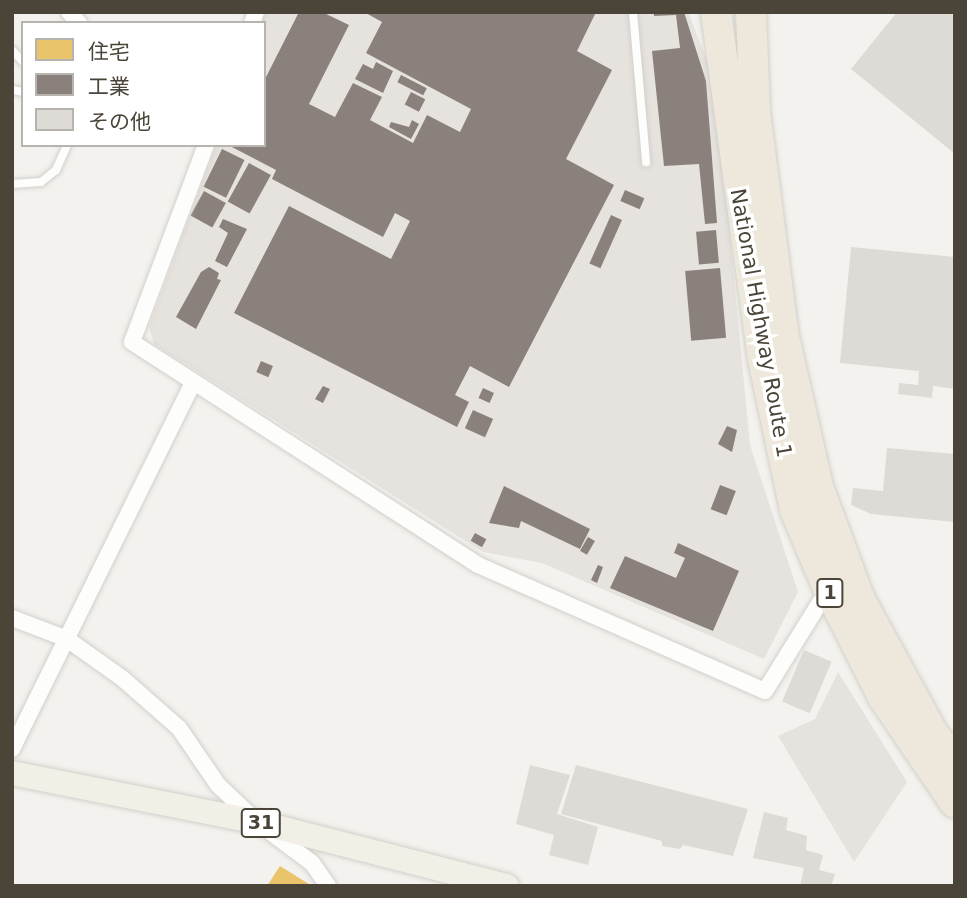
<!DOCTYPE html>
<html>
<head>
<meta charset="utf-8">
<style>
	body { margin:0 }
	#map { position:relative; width:967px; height:898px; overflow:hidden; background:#f4f2ee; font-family:"DejaVu Sans","Noto Sans JP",sans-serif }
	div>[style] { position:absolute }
	.industrial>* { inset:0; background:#e6e2de }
	.parking>* { inset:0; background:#e6e3df }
	.homes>* { inset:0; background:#e9c46a }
	.industry>* { inset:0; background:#8a817c; transform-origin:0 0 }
	.building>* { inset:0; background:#dedbd6; transform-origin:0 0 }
	.roads { filter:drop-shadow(0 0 2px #d2d0cb) drop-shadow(0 0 2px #d2d0cb) }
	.lane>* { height:8px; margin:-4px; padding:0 4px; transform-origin:4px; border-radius:4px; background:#fdfdfc }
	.street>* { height:16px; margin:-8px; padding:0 8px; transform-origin:8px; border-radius:8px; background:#fdfdfc }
	.primary>* { height:24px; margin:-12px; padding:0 12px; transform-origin:12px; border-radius:12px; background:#f2efe6 }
	.highway>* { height:30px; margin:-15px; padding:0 15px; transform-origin:15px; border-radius:15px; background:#ede8db }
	span { translate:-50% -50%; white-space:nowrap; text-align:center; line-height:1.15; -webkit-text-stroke:7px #fff; paint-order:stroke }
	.shield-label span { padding:2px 5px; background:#fff; border:2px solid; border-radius:5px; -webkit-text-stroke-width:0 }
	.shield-label { font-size:19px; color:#4b4439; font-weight:700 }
	.street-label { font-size:21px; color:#4b4439 }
	.frame { position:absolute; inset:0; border:14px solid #4b4439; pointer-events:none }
	.legend { position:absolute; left:21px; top:21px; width:245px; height:126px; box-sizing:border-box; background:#fff; border:2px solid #b7b4b0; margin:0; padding:9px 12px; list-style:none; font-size:21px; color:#4b4439 }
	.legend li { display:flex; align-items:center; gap:14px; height:35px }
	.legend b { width:35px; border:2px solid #b7b4b0 }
</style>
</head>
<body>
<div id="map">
	<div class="industrial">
		<i style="clip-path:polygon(265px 12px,688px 12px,715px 81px,750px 445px,798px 592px,764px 659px,542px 563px,483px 552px,154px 344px,149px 327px,216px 145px,264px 145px,261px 23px)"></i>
	</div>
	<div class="parking">
		<i style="clip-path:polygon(838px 672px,907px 782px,854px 862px,778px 736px,815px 719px)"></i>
	</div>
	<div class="homes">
		<i style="clip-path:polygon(280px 866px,312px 886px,267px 886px)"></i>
	</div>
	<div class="industry">
		<i style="clip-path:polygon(299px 12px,322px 12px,349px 25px,309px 104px,335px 117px,353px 83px,382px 97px,370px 120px,413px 143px,427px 115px,460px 132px,471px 109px,366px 53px,382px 22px,364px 12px,596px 12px,577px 51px,612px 70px,566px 159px,614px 185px,509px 387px,470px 366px,455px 395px,469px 402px,457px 427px,234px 313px,289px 206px,391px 259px,410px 221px,395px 213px,383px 237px,272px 179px,276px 170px,228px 145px,264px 145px,264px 81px)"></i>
		<i style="clip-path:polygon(654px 12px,684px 12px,706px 81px,717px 223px,705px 224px,699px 164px,664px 166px,652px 51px,680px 48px,676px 15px,654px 16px)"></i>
		<i style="clip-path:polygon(376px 62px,393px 71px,383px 93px,355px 79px,363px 64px,373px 69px)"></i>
		<i style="left:401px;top:75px;width:29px;height:8px;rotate:27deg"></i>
		<i style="left:411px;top:92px;width:16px;height:14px;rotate:27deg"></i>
		<i style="clip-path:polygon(412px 120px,419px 124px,411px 139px,389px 127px,391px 122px,409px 127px)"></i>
		<i style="left:222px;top:149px;width:25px;height:42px;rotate:26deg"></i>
		<i style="left:249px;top:163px;width:25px;height:44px;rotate:29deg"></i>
		<i style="left:625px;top:190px;width:21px;height:12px;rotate:23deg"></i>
		<i style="left:204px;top:191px;width:25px;height:28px;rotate:29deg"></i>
		<i style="left:611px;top:215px;width:12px;height:53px;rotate:24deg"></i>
		<i style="clip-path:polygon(223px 219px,247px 229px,227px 267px,215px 261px,228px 233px,219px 227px)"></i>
		<i style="left:716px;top:230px;width:33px;height:20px;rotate:85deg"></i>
		<i style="clip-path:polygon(209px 267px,219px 273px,217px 279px,221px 280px,196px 329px,176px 317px,201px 272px)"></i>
		<i style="left:720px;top:268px;width:70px;height:35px;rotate:85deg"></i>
		<i style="left:261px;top:361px;width:13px;height:12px;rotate:23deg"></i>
		<i style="clip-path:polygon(323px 386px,330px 389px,323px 403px,315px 399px)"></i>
		<i style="left:483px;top:388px;width:12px;height:11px;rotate:24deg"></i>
		<i style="left:473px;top:410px;width:22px;height:20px;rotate:24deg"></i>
		<i style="clip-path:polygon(727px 426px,737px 430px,732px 452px,718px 444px)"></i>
		<i style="left:720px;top:485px;width:17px;height:26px;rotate:21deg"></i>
		<i style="clip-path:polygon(504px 486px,590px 529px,580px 549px,521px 521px,519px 528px,489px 523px)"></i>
		<i style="left:475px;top:533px;width:13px;height:9px;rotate:29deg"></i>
		<i style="left:588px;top:537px;width:8px;height:16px;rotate:30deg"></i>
		<i style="clip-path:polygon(678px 543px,739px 571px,713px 631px,610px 588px,625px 556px,676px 578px,685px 558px,674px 553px)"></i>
		<i style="clip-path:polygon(598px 565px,603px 567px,597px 583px,591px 580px)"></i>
	</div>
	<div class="building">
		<i style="clip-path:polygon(897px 12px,949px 12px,955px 17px,955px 154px,851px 69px)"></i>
		<i style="clip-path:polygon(851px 247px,955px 257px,955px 389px,933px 386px,932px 398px,898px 394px,899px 383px,918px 385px,919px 371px,840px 363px)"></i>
		<i style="clip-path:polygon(887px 448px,955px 454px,955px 522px,871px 514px,851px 505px,853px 488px,883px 491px)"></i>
		<i style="left:804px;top:650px;width:30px;height:56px;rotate:23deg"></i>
		<i style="clip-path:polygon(530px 765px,570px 775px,557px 814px,598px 827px,588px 865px,549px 855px,554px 835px,516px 824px)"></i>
		<i style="clip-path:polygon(576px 765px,748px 809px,733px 856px,683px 845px,680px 849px,662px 846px,662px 841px,561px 814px)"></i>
		<i style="clip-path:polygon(764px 812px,788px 818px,786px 830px,807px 836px,806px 850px,823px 855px,819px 870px,835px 874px,831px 886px,800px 886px,804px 868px,753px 858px)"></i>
	</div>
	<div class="roads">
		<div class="lane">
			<i style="left:633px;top:12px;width:151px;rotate:85deg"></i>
			<i style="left:12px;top:50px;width:16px;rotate:47deg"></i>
			<i style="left:12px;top:90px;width:11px;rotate:10deg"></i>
			<i style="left:12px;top:184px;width:29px;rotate:-4deg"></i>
			<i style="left:41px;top:182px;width:19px;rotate:-39deg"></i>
			<i style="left:56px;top:170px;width:27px;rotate:-66deg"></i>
		</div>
		<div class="street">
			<i style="left:69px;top:12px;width:15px;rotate:48deg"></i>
			<i style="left:252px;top:23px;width:12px;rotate:-70deg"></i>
			<i style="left:206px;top:145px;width:210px;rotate:110.6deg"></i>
			<i style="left:132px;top:342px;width:412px;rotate:32.8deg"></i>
			<i style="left:478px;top:565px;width:313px;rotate:23.7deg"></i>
			<i style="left:765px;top:691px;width:123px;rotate:-58.2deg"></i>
			<i style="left:12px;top:618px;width:59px;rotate:20.9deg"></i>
			<i style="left:67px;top:639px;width:69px;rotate:35.5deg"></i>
			<i style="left:123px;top:679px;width:74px;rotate:41.2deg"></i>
			<i style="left:179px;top:728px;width:69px;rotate:55.6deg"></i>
			<i style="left:218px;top:785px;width:54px;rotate:43.5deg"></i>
			<i style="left:257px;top:822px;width:69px;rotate:36.7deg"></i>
			<i style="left:312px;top:863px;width:28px;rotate:55deg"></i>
			<i style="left:12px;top:749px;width:406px;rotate:-63.7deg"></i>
		</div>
		<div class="primary">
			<i style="left:12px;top:773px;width:250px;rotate:11.3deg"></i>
			<i style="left:257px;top:822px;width:258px;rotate:14.4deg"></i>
		</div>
		<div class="highway">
			<i style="left:716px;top:12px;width:350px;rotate:82.3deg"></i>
			<i style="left:763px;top:359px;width:154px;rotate:78deg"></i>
			<i style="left:795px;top:510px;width:85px;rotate:67.1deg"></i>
			<i style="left:828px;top:588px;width:122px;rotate:63.2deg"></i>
			<i style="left:883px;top:697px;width:128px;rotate:55.8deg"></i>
			<i style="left:751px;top:12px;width:100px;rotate:87.7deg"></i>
			<i style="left:755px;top:112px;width:227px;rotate:82.7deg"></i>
			<i style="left:784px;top:337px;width:154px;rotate:77.2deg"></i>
			<i style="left:818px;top:487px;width:121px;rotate:69.6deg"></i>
			<i style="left:860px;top:600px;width:154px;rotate:61.3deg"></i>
			<i style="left:934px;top:735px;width:34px;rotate:52deg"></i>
		</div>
	</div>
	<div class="shield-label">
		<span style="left:830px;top:593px">1</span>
		<span style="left:261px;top:823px">31</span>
	</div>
	<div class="street-label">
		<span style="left:761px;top:323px;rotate:80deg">National Highway Route 1</span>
	</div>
	<div class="frame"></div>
	<ul class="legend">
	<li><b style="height:19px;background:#e9c46a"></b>住宅</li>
	<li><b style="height:19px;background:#8a817c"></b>工業</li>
	<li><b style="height:19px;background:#dedbd6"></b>その他</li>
	</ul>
</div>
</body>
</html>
